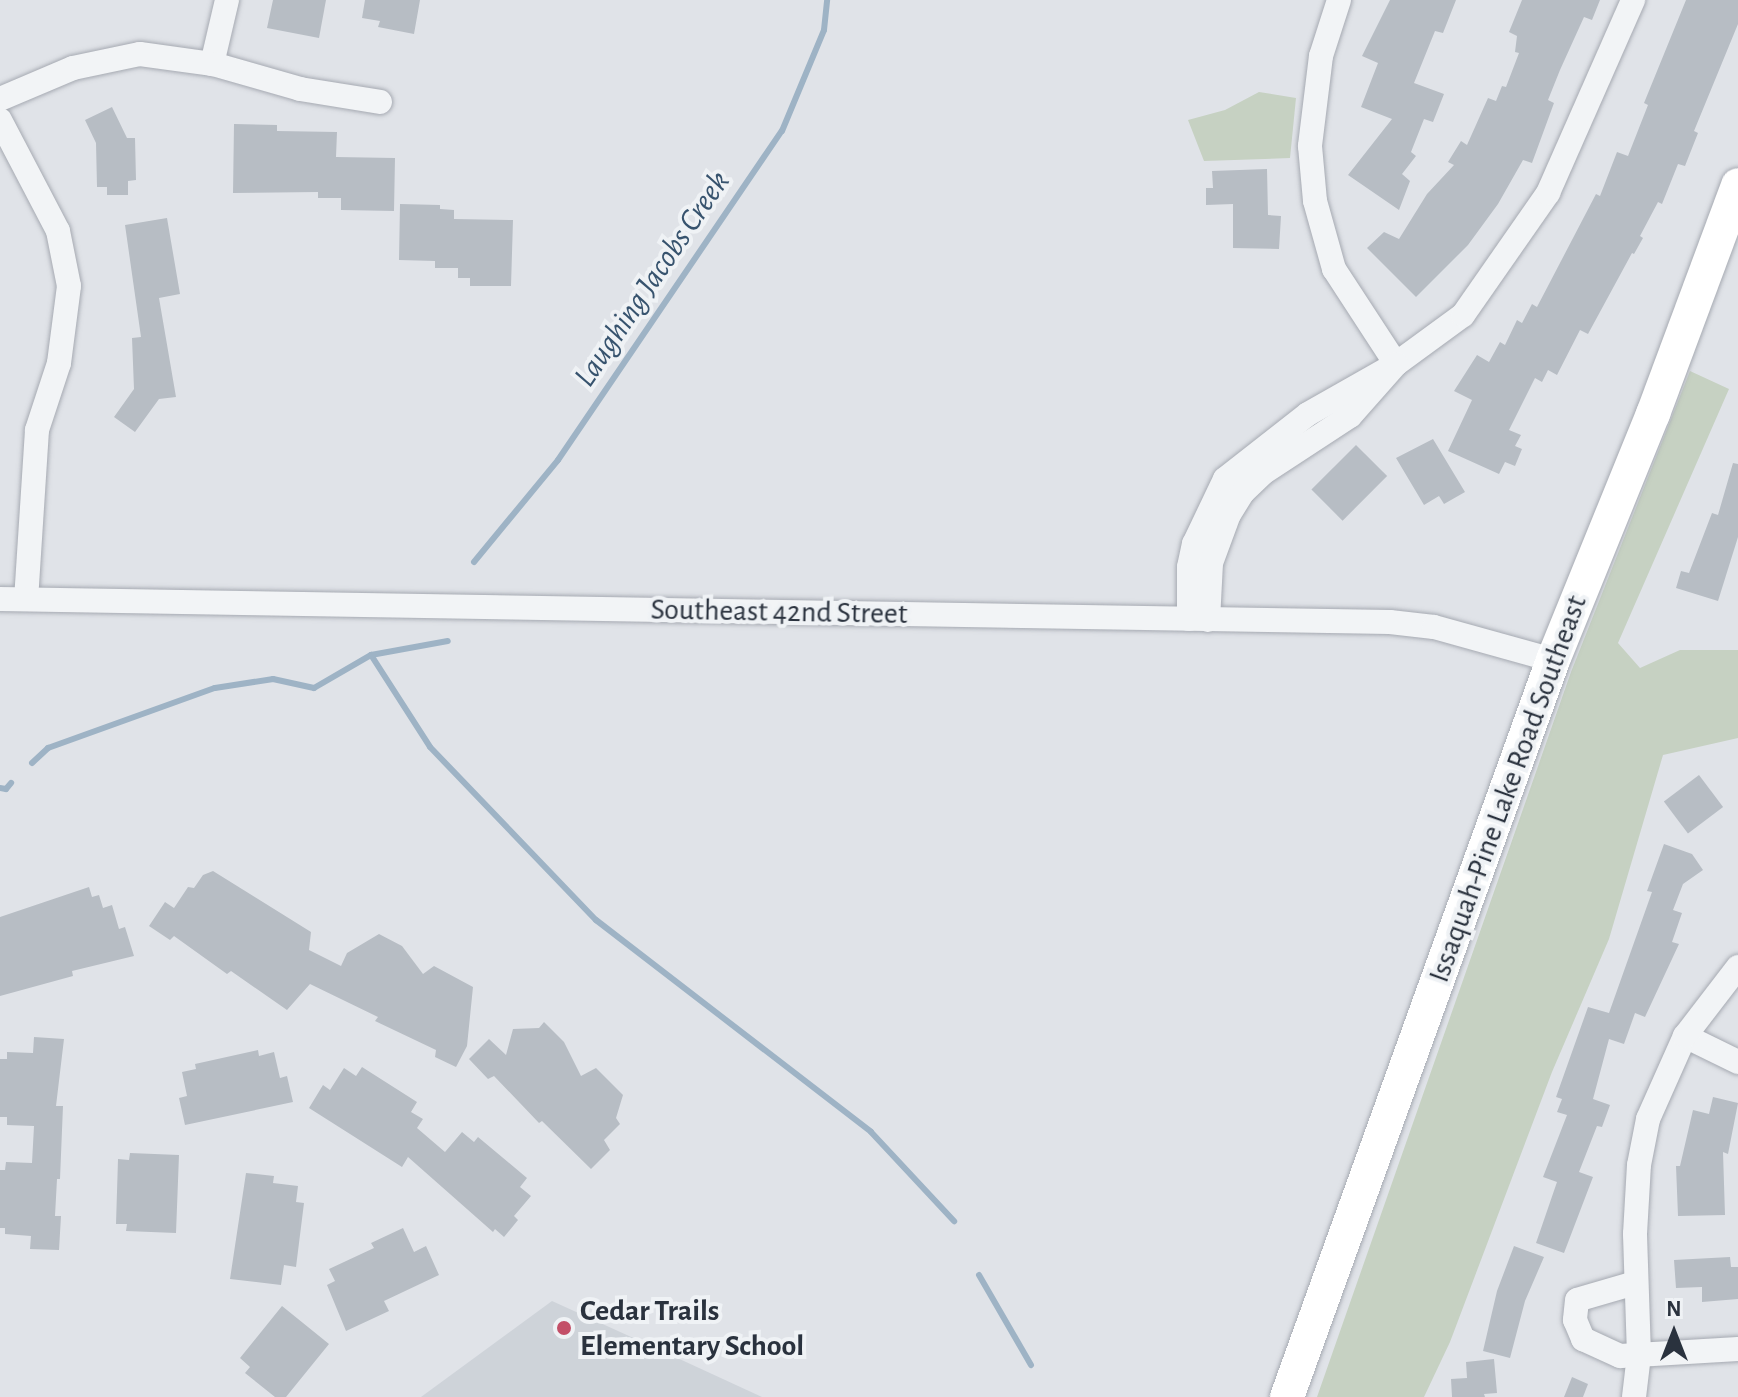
<!DOCTYPE html>
<html>
<head>
<meta charset="utf-8">
<style>
	body { margin:0 }
	#map { position:relative; width:1738px; height:1397px; overflow:hidden; background:#e0e3e8; font-family:"Alegreya Sans",sans-serif }
	div>[style] { position:absolute }
	.built>* { inset:0; background:#ced3d9 }
	.green>* { inset:0; background:#c6d1c2 }
	.stream>* { height:6px; margin:-3px; padding:0 3px; transform-origin:3px; border-radius:3px; background:#9eb3c5 }
	.building>* { inset:0; background:#b7bdc4; transform-origin:0 0 }
	.roads { filter:drop-shadow(0 0 2px #a6aab2) drop-shadow(0 0 2px #a6aab2) }
	.street>* { height:24px; margin:-12px; padding:0 12px; transform-origin:12px; border-radius:12px; background:#f2f4f6 }
	.secondary>* { height:34px; margin:-17px; padding:0 17px; transform-origin:17px; border-radius:17px; background:#fff }
	.dots>* { width:22px; height:22px; translate:-50% -50%; box-sizing:border-box; border:4px solid #eff2f5; border-radius:50% }
	span { translate:-50% -50%; white-space:nowrap; text-align:center; line-height:1.15; -webkit-text-stroke:8px #eff2f5; paint-order:stroke }
	.street-label { font-size:30px; color:#2a323e }
	.poi-label { font-size:30px; color:#2a323e; font-weight:700 }
	.left { translate:0 -50%; text-align:left }
	.water-label { font-size:32px; color:#37536e; font-style:italic }
	.north { position:absolute; left:1634px; top:1293px; width:80px; height:80px; -webkit-text-stroke:6px #eff2f5; paint-order:stroke; rotate:0deg; font-size:22px; font-weight:700; line-height:32px; text-align:center; color:#2a323e }
	.north::after { content:''; display:block; margin:auto; width:28px; height:36px; background:#2a323e; clip-path:polygon(50% 0,100% 100%,50% 72%,0 100%) }
</style>
</head>
<body>
<div id="map">
	<div class="built">
		<i style="clip-path:polygon(552px 1301px,673px 1356px,762px 1397px,421px 1397px)"></i>
	</div>
	<div class="green">
		<i style="clip-path:polygon(1259px 92px,1296px 98px,1290px 158px,1204px 161px,1188px 120px,1225px 110px)"></i>
		<i style="clip-path:polygon(1690px 371px,1729px 389px,1618px 643px,1640px 668px,1680px 650px,1738px 650px,1738px 738px,1663px 755px,1609px 939px,1552px 1072px,1450px 1342px,1424px 1397px,1317px 1397px,1571px 672px)"></i>
	</div>
	<div class="stream">
		<i style="left:474px;top:562px;width:132px;rotate:-50.5deg"></i>
		<i style="left:558px;top:460px;width:398px;rotate:-55.8deg"></i>
		<i style="left:782px;top:131px;width:109px;rotate:-67.4deg"></i>
		<i style="left:824px;top:30px;width:30px;rotate:-84deg"></i>
		<i style="left:371px;top:655px;width:109px;rotate:57.3deg"></i>
		<i style="left:430px;top:747px;width:240px;rotate:46.2deg"></i>
		<i style="left:596px;top:920px;width:347px;rotate:37.6deg"></i>
		<i style="left:871px;top:1132px;width:122px;rotate:47deg"></i>
		<i style="left:32px;top:763px;width:22px;rotate:-43deg"></i>
		<i style="left:48px;top:748px;width:177px;rotate:-19.8deg"></i>
		<i style="left:215px;top:688px;width:59px;rotate:-8.8deg"></i>
		<i style="left:273px;top:679px;width:42px;rotate:12.4deg"></i>
		<i style="left:314px;top:688px;width:66px;rotate:-30.1deg"></i>
		<i style="left:371px;top:655px;width:78px;rotate:-10.3deg"></i>
		<i style="left:0;top:788px;width:6px;rotate:9deg"></i>
		<i style="left:6px;top:789px;width:8px;rotate:-50deg"></i>
		<i style="left:979px;top:1275px;width:104px;rotate:60deg"></i>
	</div>
	<div class="building">
		<i style="clip-path:polygon(273px 0,326px 0,319px 38px,267px 28px)"></i>
		<i style="clip-path:polygon(365px 0,420px 0,414px 34px,378px 27px,380px 21px,362px 18px)"></i>
		<i style="clip-path:polygon(1390px 0,1456px 0,1443px 33px,1435px 31px,1414px 83px,1444px 94px,1433px 122px,1424px 119px,1411px 152px,1416px 156px,1402px 174px,1410px 181px,1399px 210px,1348px 175px,1392px 119px,1361px 107px,1378px 63px,1362px 56px)"></i>
		<i style="clip-path:polygon(1522px 0,1600px 0,1592px 20px,1584px 17px,1560px 70px,1548px 100px,1554px 103px,1532px 163px,1523px 160px,1498px 204px,1468px 245px,1416px 297px,1367px 248px,1384px 232px,1399px 239px,1427px 194px,1454px 165px,1448px 162px,1461px 141px,1467px 145px,1488px 98px,1496px 101px,1502px 86px,1506px 87px,1519px 53px,1515px 52px,1517px 36px,1509px 32px)"></i>
		<i style="clip-path:polygon(1686px 0,1738px 0,1738px 24px,1694px 131px,1698px 133px,1685px 166px,1678px 164px,1662px 204px,1658px 202px,1640px 236px,1643px 238px,1634px 254px,1632px 253px,1588px 334px,1580px 330px,1557px 375px,1548px 370px,1542px 382px,1535px 378px,1509px 430px,1521px 435px,1515px 446px,1522px 449px,1515px 466px,1505px 462px,1499px 474px,1448px 451px,1472px 400px,1454px 391px,1477px 355px,1489px 362px,1500px 342px,1505px 345px,1517px 320px,1522px 323px,1532px 304px,1537px 307px,1596px 194px,1600px 196px,1617px 152px,1628px 156px,1648px 105px,1644px 103px)"></i>
		<i style="clip-path:polygon(112px 107px,127px 138px,135px 138px,136px 180px,128px 181px,128px 195px,107px 195px,107px 187px,97px 187px,96px 143px,85px 120px)"></i>
		<i style="clip-path:polygon(234px 124px,277px 125px,277px 131px,337px 132px,336px 157px,395px 158px,394px 211px,341px 210px,341px 198px,318px 198px,318px 192px,233px 193px)"></i>
		<i style="clip-path:polygon(1267px 169px,1268px 215px,1281px 216px,1279px 249px,1233px 248px,1233px 204px,1206px 205px,1206px 188px,1213px 188px,1212px 171px)"></i>
		<i style="clip-path:polygon(400px 204px,440px 205px,440px 209px,454px 210px,454px 219px,513px 220px,511px 286px,470px 286px,470px 278px,458px 278px,458px 268px,435px 268px,435px 261px,399px 260px)"></i>
		<i style="clip-path:polygon(167px 218px,180px 294px,159px 298px,176px 397px,159px 399px,135px 432px,114px 417px,134px 389px,132px 338px,141px 337px,125px 225px)"></i>
		<i style="clip-path:polygon(1433px 439px,1465px 492px,1444px 504px,1439px 496px,1424px 505px,1396px 458px)"></i>
		<i style="left:1356px;top:445px;width:44px;height:63px;rotate:45deg"></i>
		<i style="clip-path:polygon(1733px 463px,1738px 464px,1738px 537px,1718px 601px,1676px 588px,1681px 571px,1689px 573px,1712px 513px,1718px 515px)"></i>
		<i style="left:1699px;top:775px;width:40px;height:44px;rotate:53deg"></i>
		<i style="clip-path:polygon(1664px 844px,1692px 854px,1703px 870px,1683px 884px,1673px 910px,1682px 913px,1672px 942px,1679px 944px,1645px 1017px,1635px 1013px,1624px 1044px,1609px 1039px,1593px 1099px,1610px 1105px,1602px 1127px,1597px 1126px,1579px 1172px,1593px 1177px,1564px 1253px,1536px 1243px,1557px 1182px,1543px 1177px,1567px 1115px,1557px 1112px,1562px 1099px,1556px 1097px,1588px 1007px,1609px 1013px,1652px 892px,1647px 891px)"></i>
		<i style="clip-path:polygon(213px 871px,311px 932px,309px 950px,341px 966px,347px 953px,379px 934px,402px 946px,423px 974px,434px 966px,473px 987px,467px 1046px,456px 1067px,435px 1057px,436px 1050px,375px 1021px,378px 1017px,310px 984px,287px 1010px,231px 971px,227px 974px,174px 936px,170px 940px,149px 926px,165px 902px,174px 908px,188px 887px,194px 888px,203px 875px)"></i>
		<i style="clip-path:polygon(89px 887px,92px 897px,99px 895px,103px 908px,112px 905px,119px 929px,125px 927px,134px 956px,72px 971px,73px 976px,0 996px,0 917px)"></i>
		<i style="clip-path:polygon(544px 1022px,564px 1042px,581px 1076px,596px 1068px,623px 1095px,616px 1118px,620px 1124px,604px 1140px,610px 1150px,591px 1169px,542px 1121px,539px 1123px,494px 1076px,488px 1079px,469px 1059px,489px 1039px,506px 1055px,513px 1029px,539px 1028px)"></i>
		<i style="clip-path:polygon(34px 1037px,64px 1039px,56px 1106px,63px 1106px,60px 1179px,57px 1179px,55px 1216px,61px 1216px,59px 1250px,30px 1249px,31px 1236px,5px 1234px,5px 1228px,0 1228px,0 1170px,5px 1170px,6px 1162px,32px 1163px,34px 1126px,7px 1125px,7px 1117px,0 1117px,0 1059px,7px 1059px,7px 1052px,33px 1053px)"></i>
		<i style="clip-path:polygon(258px 1050px,259px 1056px,274px 1052px,280px 1078px,287px 1076px,293px 1102px,185px 1125px,179px 1098px,187px 1096px,182px 1072px,196px 1069px,195px 1064px)"></i>
		<i style="clip-path:polygon(362px 1067px,417px 1102px,411px 1112px,423px 1119px,417px 1128px,445px 1152px,462px 1132px,474px 1142px,478px 1137px,527px 1178px,520px 1187px,531px 1196px,514px 1216px,518px 1220px,504px 1237px,495px 1229px,493px 1232px,408px 1157px,402px 1167px,309px 1108px,323px 1085px,330px 1090px,344px 1068px,356px 1076px)"></i>
		<i style="clip-path:polygon(1713px 1097px,1738px 1103px,1728px 1154px,1723px 1152px,1725px 1215px,1678px 1216px,1676px 1166px,1680px 1166px,1693px 1110px,1709px 1114px)"></i>
		<i style="clip-path:polygon(130px 1153px,179px 1155px,176px 1233px,126px 1231px,127px 1224px,116px 1224px,118px 1159px,129px 1160px)"></i>
		<i style="clip-path:polygon(246px 1173px,274px 1176px,273px 1183px,298px 1186px,296px 1202px,304px 1203px,296px 1267px,284px 1265px,281px 1285px,230px 1279px)"></i>
		<i style="clip-path:polygon(403px 1228px,414px 1252px,426px 1246px,439px 1275px,384px 1301px,389px 1311px,346px 1331px,327px 1285px,335px 1281px,329px 1269px,374px 1248px,371px 1243px)"></i>
		<i style="clip-path:polygon(1514px 1246px,1544px 1257px,1525px 1301px,1510px 1358px,1483px 1351px,1497px 1291px)"></i>
		<i style="clip-path:polygon(1730px 1257px,1731px 1267px,1738px 1267px,1738px 1299px,1702px 1302px,1702px 1287px,1676px 1288px,1674px 1260px)"></i>
		<i style="clip-path:polygon(282px 1306px,329px 1344px,286px 1397px,275px 1397px,245px 1373px,250px 1367px,240px 1358px)"></i>
		<i style="clip-path:polygon(1494px 1359px,1497px 1393px,1484px 1394px,1485px 1397px,1452px 1397px,1451px 1379px,1467px 1378px,1466px 1362px)"></i>
		<i style="clip-path:polygon(1572px 1377px,1588px 1384px,1583px 1397px,1564px 1397px)"></i>
	</div>
	<div class="roads">
		<div class="street">
			<i style="left:1339px;top:0;width:59px;rotate:107.8deg"></i>
			<i style="left:1321px;top:56px;width:91px;rotate:97deg"></i>
			<i style="left:1310px;top:146px;width:55px;rotate:84.8deg"></i>
			<i style="left:1315px;top:201px;width:71px;rotate:74.4deg"></i>
			<i style="left:1334px;top:269px;width:113px;rotate:56.9deg"></i>
			<i style="left:1396px;top:364px;width:83px;rotate:-36.2deg"></i>
			<i style="left:1463px;top:315px;width:149px;rotate:-55.1deg"></i>
			<i style="left:1548px;top:193px;width:211px;rotate:-66.2deg"></i>
			<i style="left:212px;top:64px;width:66px;rotate:-76.8deg"></i>
			<i style="left:0;top:99px;width:79px;rotate:-23deg"></i>
			<i style="left:73px;top:68px;width:68px;rotate:-11.8deg"></i>
			<i style="left:140px;top:54px;width:74px;rotate:7.8deg"></i>
			<i style="left:213px;top:64px;width:91px;rotate:16deg"></i>
			<i style="left:300px;top:89px;width:81px;rotate:9.2deg"></i>
			<i style="left:0;top:120px;width:125px;rotate:62.4deg"></i>
			<i style="left:58px;top:231px;width:56px;rotate:78.7deg"></i>
			<i style="left:69px;top:286px;width:78px;rotate:97.4deg"></i>
			<i style="left:59px;top:363px;width:71px;rotate:108.2deg"></i>
			<i style="left:37px;top:430px;width:169px;rotate:93.7deg"></i>
			<i style="left:0;top:599px;width:1390px;rotate:0.95deg"></i>
			<i style="left:1390px;top:622px;width:44px;rotate:6.5deg"></i>
			<i style="left:1434px;top:627px;width:123px;rotate:15.5deg"></i>
			<i style="left:1189px;top:619px;width:52px;rotate:-90deg"></i>
			<i style="left:1189px;top:567px;width:24px;rotate:-78deg"></i>
			<i style="left:1194px;top:544px;width:72px;rotate:-64.5deg"></i>
			<i style="left:1225px;top:479px;width:105px;rotate:-38.1deg"></i>
			<i style="left:1308px;top:414px;width:101px;rotate:-29.6deg"></i>
			<i style="left:1396px;top:364px;width:69px;rotate:131.5deg"></i>
			<i style="left:1350px;top:416px;width:104px;rotate:146.8deg"></i>
			<i style="left:1263px;top:473px;width:28px;rotate:136deg"></i>
			<i style="left:1243px;top:492px;width:26px;rotate:122deg"></i>
			<i style="left:1229px;top:514px;width:52px;rotate:110.2deg"></i>
			<i style="left:1211px;top:563px;width:57px;rotate:93deg"></i>
			<i style="left:1685px;top:1036px;width:59px;rotate:26.1deg"></i>
			<i style="left:1635px;top:1283px;width:60px;rotate:163.7deg"></i>
			<i style="left:1577px;top:1300px;width:20px;rotate:96deg"></i>
			<i style="left:1575px;top:1320px;width:21px;rotate:67deg"></i>
			<i style="left:1583px;top:1339px;width:41px;rotate:24.7deg"></i>
			<i style="left:1620px;top:1356px;width:118px;rotate:-3.4deg"></i>
			<i style="left:1634px;top:1397px;width:42px;rotate:-83.2deg"></i>
			<i style="left:1639px;top:1355px;width:121px;rotate:-91.9deg"></i>
			<i style="left:1635px;top:1234px;width:69px;rotate:-86.7deg"></i>
			<i style="left:1639px;top:1165px;width:47px;rotate:-78.9deg"></i>
			<i style="left:1648px;top:1119px;width:91px;rotate:-66deg"></i>
			<i style="left:1685px;top:1036px;width:87px;rotate:-52.5deg"></i>
		</div>
		<div class="secondary">
			<i style="left:1287px;top:1397px;width:784px;rotate:-70.15deg"></i>
			<i style="left:1553px;top:660px;width:266px;rotate:-67.9deg"></i>
			<i style="left:1653px;top:414px;width:244px;rotate:-69.6deg"></i>
		</div>
	</div>
	<div class="dots">
		<i style="left:564px;top:1328px;background:#c34f68"></i>
	</div>
	<div class="street-label">
		<span style="left:779px;top:612px;rotate:1deg">Southeast 42nd Street</span>
		<span style="left:1508px;top:789px;rotate:-70deg">Issaquah-Pine Lake Road Southeast</span>
	</div>
	<div class="poi-label">
		<span class="left" style="left:580px;top:1328px">Cedar Trails<br>Elementary School</span>
	</div>
	<div class="water-label">
		<span style="left:652px;top:279px;rotate:-56deg">Laughing Jacobs Creek</span>
	</div>
	<div class="north">N</div>
</div>
</body>
</html>
